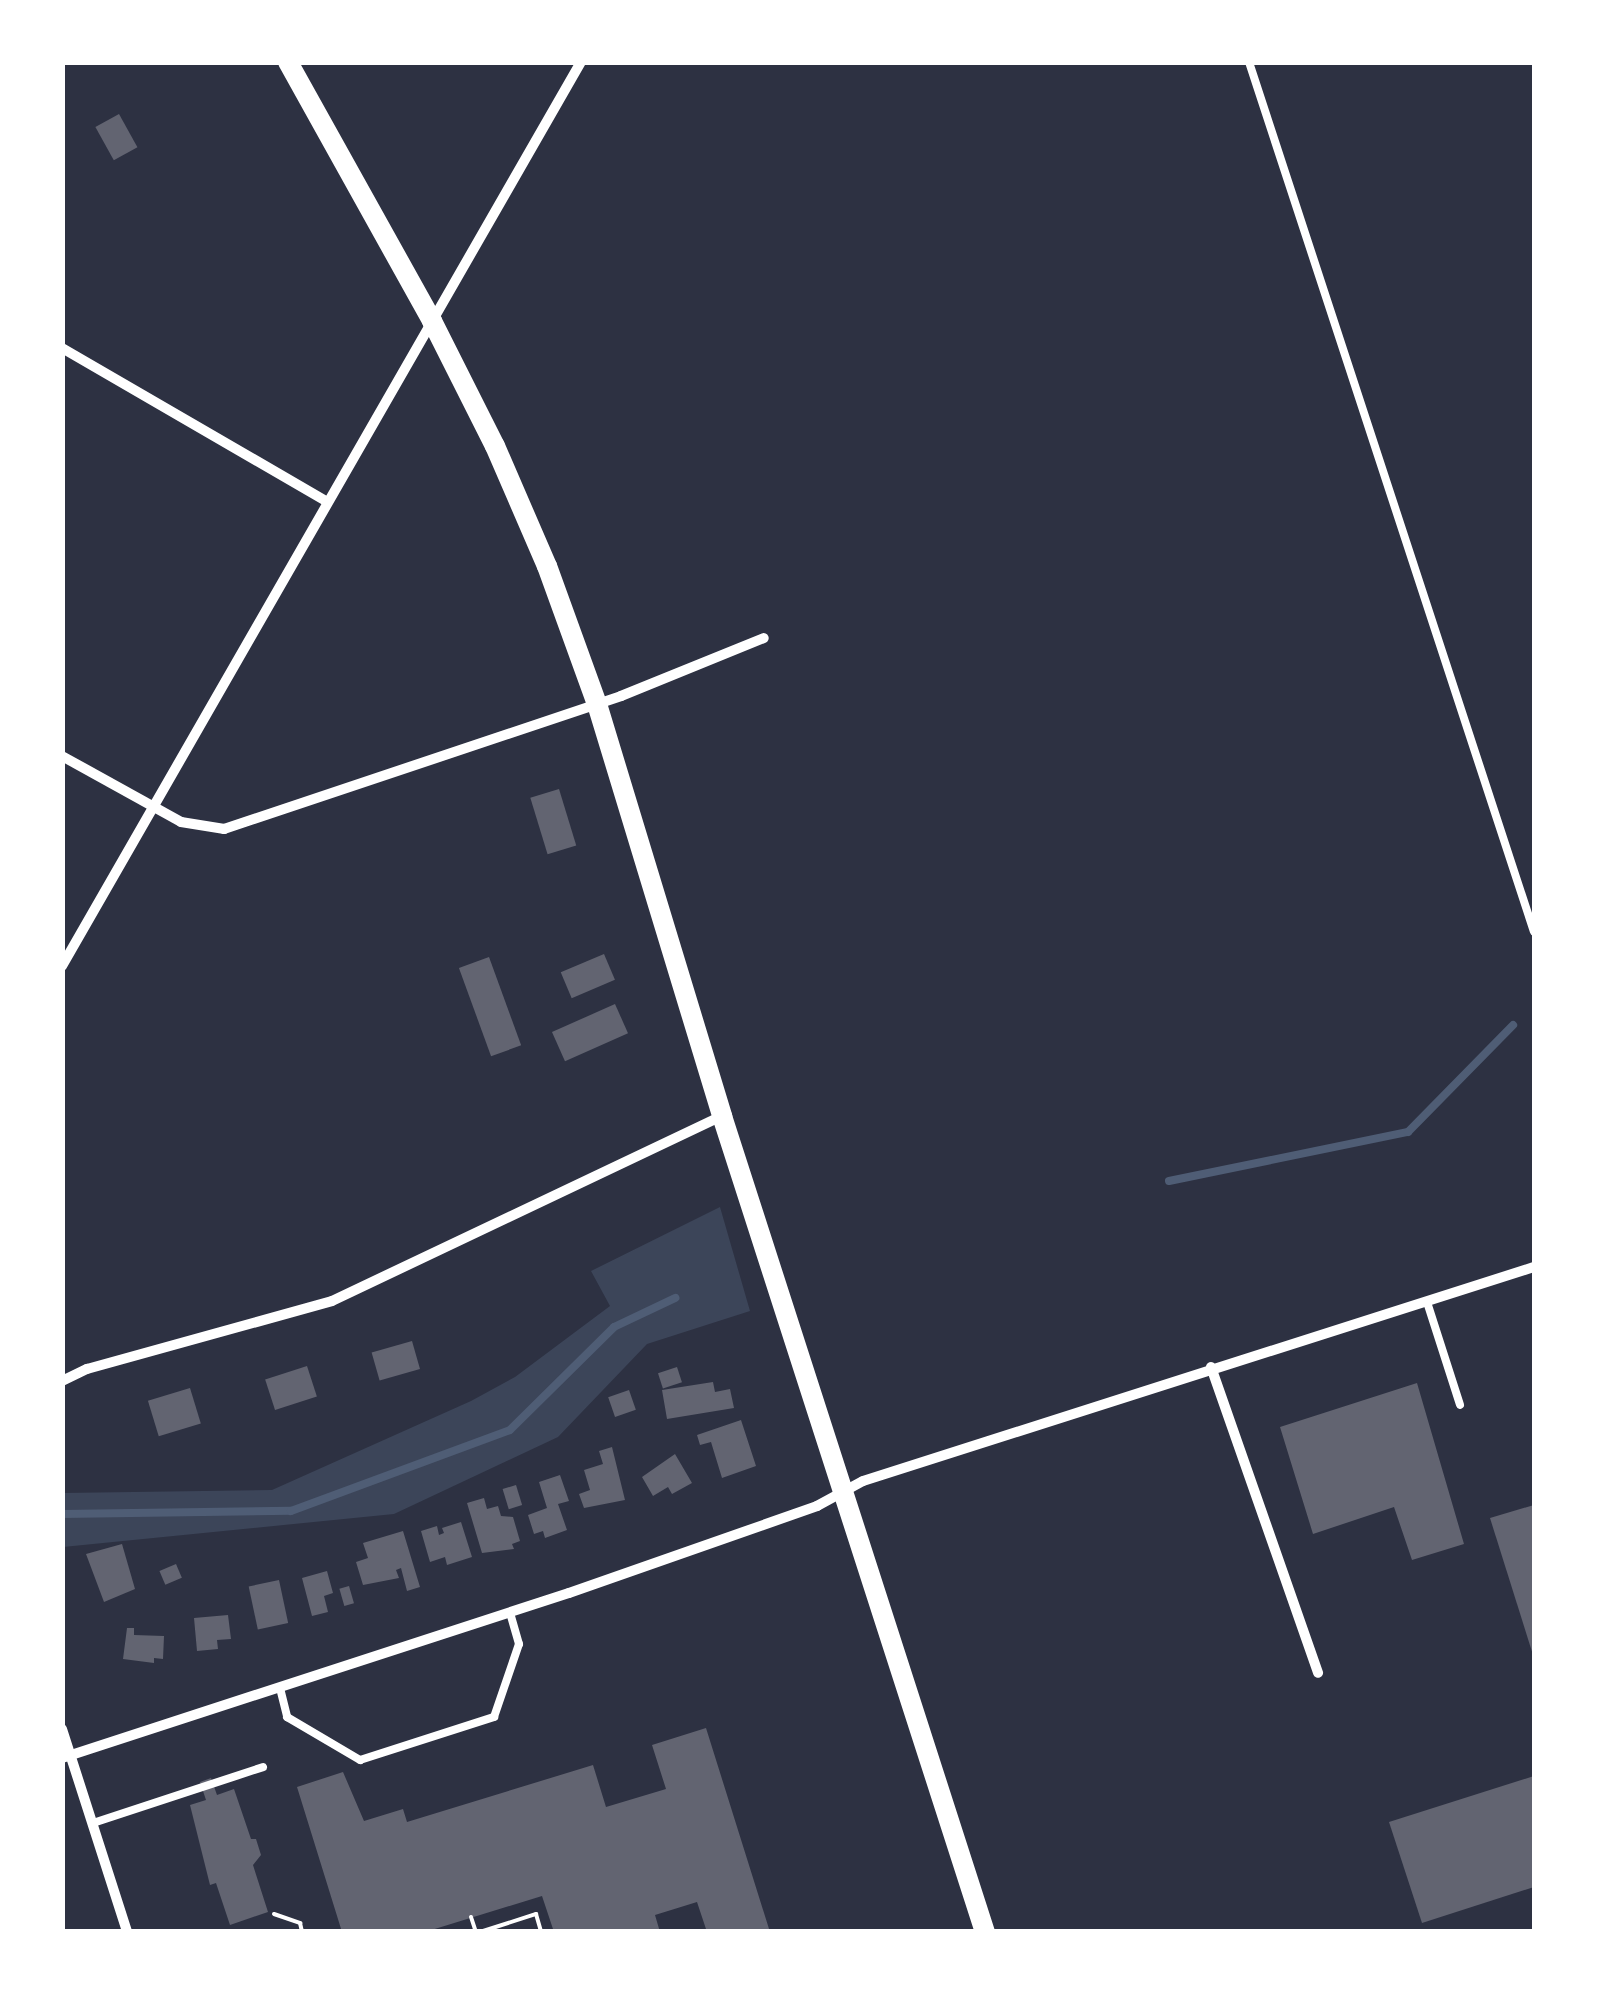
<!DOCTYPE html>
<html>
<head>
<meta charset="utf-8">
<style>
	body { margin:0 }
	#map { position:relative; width:1597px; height:1994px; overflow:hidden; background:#2d3142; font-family:Merriweather,serif }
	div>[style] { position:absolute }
	.green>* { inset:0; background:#3c4559 }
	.stream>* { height:8px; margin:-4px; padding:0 4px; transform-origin:4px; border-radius:4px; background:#4f5d75 }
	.building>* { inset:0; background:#626471; transform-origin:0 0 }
	.path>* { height:4px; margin:-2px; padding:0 2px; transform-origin:2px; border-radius:2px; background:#fff }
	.service>* { height:8px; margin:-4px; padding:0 4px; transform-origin:4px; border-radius:4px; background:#fff }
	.minor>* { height:10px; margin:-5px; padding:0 5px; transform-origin:5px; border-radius:5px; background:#fff }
	.secondary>* { height:20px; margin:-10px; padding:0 10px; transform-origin:10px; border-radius:10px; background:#fff }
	span { translate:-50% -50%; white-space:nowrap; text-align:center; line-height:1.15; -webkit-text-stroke:10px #fff; paint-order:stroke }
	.frame { position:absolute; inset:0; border:65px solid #fff; pointer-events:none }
</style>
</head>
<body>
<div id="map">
	<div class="green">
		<i style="clip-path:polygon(720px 1207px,750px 1311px,647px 1344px,558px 1437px,394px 1514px,63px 1547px,63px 1493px,272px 1490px,471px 1401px,515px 1377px,610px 1306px,591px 1271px)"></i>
	</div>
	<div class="stream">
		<i style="left:1169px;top:1181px;width:244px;rotate:-11.6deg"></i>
		<i style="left:1408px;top:1132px;width:150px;rotate:-45.5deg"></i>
		<i style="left:62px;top:1514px;width:229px;rotate:-0.8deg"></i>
		<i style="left:291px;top:1511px;width:233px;rotate:-20.3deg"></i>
		<i style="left:510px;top:1430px;width:146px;rotate:-44.7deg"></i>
		<i style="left:614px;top:1327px;width:68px;rotate:-25.4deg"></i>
	</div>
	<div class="building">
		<i style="left:119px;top:114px;width:38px;height:27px;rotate:61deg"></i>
		<i style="left:559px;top:789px;width:59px;height:30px;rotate:73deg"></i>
		<i style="left:604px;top:954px;width:28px;height:47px;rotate:67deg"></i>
		<i style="left:489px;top:957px;width:94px;height:32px;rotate:70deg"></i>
		<i style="left:615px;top:1004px;width:32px;height:69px;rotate:66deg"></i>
		<i style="left:412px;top:1341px;width:29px;height:42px;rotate:74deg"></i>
		<i style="left:307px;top:1366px;width:32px;height:44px;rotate:72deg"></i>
		<i style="left:677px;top:1367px;width:16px;height:20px;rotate:72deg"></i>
		<i style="clip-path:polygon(713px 1382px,715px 1392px,730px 1389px,734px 1408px,667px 1419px,662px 1390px)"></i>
		<i style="clip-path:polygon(1417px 1383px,1464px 1544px,1412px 1560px,1394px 1507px,1313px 1534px,1280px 1427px)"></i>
		<i style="left:190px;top:1388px;width:37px;height:44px;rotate:73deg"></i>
		<i style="left:629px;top:1390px;width:21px;height:22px;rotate:71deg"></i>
		<i style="clip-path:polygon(741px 1420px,756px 1466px,722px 1478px,711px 1442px,700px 1445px,697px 1435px)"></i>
		<i style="clip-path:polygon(612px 1447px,625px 1500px,584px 1508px,579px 1494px,590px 1490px,584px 1470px,603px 1464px,599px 1451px)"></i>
		<i style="clip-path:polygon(675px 1454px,692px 1483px,672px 1494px,668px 1487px,653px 1496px,642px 1477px)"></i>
		<i style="clip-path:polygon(560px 1475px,569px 1501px,558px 1504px,567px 1530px,545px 1538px,543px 1531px,534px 1534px,528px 1515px,547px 1508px,539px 1482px)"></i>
		<i style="left:516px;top:1485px;width:21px;height:14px;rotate:73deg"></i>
		<i style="clip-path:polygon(484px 1498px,487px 1509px,498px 1506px,501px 1516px,513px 1517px,520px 1541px,512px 1544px,514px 1549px,482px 1553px,467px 1503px)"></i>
		<i style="clip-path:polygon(1534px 1505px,1534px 1658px,1490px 1518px)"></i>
		<i style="clip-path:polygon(461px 1522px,472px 1557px,447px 1565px,445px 1557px,430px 1562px,421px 1531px,437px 1526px,439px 1535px,444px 1533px,442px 1528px)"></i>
		<i style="clip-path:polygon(403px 1531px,420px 1587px,407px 1591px,401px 1568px,396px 1570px,399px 1578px,363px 1585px,356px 1562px,368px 1558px,363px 1543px)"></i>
		<i style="clip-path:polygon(122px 1544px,135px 1589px,104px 1602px,86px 1554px)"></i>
		<i style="left:176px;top:1564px;width:15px;height:18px;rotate:67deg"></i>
		<i style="clip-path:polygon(327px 1571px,333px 1593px,324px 1596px,328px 1612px,312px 1616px,302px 1578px)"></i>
		<i style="left:279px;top:1580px;width:44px;height:31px;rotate:78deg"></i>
		<i style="left:349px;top:1586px;width:18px;height:10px;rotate:74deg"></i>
		<i style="clip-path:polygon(228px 1615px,231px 1639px,217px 1640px,218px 1649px,197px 1651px,194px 1618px)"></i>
		<i style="clip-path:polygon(127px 1628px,134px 1628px,134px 1635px,164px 1636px,163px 1659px,154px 1658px,154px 1663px,123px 1659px)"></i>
		<i style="clip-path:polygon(706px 1728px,770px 1932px,707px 1932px,697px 1902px,655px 1915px,660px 1932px,554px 1932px,542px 1896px,425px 1932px,342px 1932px,297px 1787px,343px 1772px,364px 1821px,403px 1809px,407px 1822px,593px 1765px,606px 1807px,666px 1789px,652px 1745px)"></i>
		<i style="clip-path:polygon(1534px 1776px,1534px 1887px,1422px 1923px,1389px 1822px)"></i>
		<i style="clip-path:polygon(211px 1778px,217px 1795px,234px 1789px,251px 1839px,256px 1839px,261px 1855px,253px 1865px,268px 1912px,230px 1925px,216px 1883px,210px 1885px,190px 1805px,206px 1800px,200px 1782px)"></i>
	</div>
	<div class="path">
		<i style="left:274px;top:1914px;width:28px;rotate:19deg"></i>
		<i style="left:300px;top:1923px;width:9px;rotate:77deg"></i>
		<i style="left:471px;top:1917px;width:16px;rotate:72deg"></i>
		<i style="left:480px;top:1932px;width:59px;rotate:-17.8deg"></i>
		<i style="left:536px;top:1914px;width:19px;rotate:74deg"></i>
	</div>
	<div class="service">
		<i style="left:1249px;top:62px;width:915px;rotate:71.86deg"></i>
		<i style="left:1427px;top:1302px;width:108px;rotate:72.2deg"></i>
		<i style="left:280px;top:1688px;width:30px;rotate:76deg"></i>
		<i style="left:287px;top:1717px;width:85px;rotate:30.5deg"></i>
		<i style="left:360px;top:1760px;width:141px;rotate:-17.8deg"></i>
		<i style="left:494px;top:1717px;width:77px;rotate:-71.1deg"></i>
		<i style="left:519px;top:1644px;width:32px;rotate:-106deg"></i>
		<i style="left:93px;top:1823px;width:179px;rotate:-18.2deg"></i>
	</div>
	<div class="minor">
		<i style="left:62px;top:348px;width:307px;rotate:30.1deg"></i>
		<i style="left:62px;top:756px;width:136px;rotate:29deg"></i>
		<i style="left:181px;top:822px;width:44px;rotate:9.2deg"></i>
		<i style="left:224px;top:829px;width:419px;rotate:-18.5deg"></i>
		<i style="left:621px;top:696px;width:154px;rotate:-22.1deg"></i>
		<i style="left:62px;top:966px;width:1042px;rotate:-60.14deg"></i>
		<i style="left:1211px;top:1367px;width:324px;rotate:70.7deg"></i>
		<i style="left:62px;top:1381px;width:28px;rotate:-26deg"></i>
		<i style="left:87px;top:1369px;width:254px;rotate:-15.5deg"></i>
		<i style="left:332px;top:1301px;width:432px;rotate:-25.4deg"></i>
		<i style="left:62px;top:1729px;width:213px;rotate:72.2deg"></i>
		<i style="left:62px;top:1758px;width:533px;rotate:-18.03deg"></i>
		<i style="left:569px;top:1593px;width:263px;rotate:-19.3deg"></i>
		<i style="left:817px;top:1506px;width:52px;rotate:-28.5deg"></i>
		<i style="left:863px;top:1481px;width:704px;rotate:-17.69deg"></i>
	</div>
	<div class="secondary">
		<i style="left:288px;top:62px;width:296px;rotate:60.9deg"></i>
		<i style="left:432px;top:321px;width:140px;rotate:63.3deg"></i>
		<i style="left:495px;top:446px;width:131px;rotate:66.6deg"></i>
		<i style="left:547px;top:566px;width:147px;rotate:70.1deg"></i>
		<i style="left:597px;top:704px;width:431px;rotate:73.1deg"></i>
		<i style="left:722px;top:1116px;width:857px;rotate:72.14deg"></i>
	</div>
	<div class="frame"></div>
</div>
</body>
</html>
